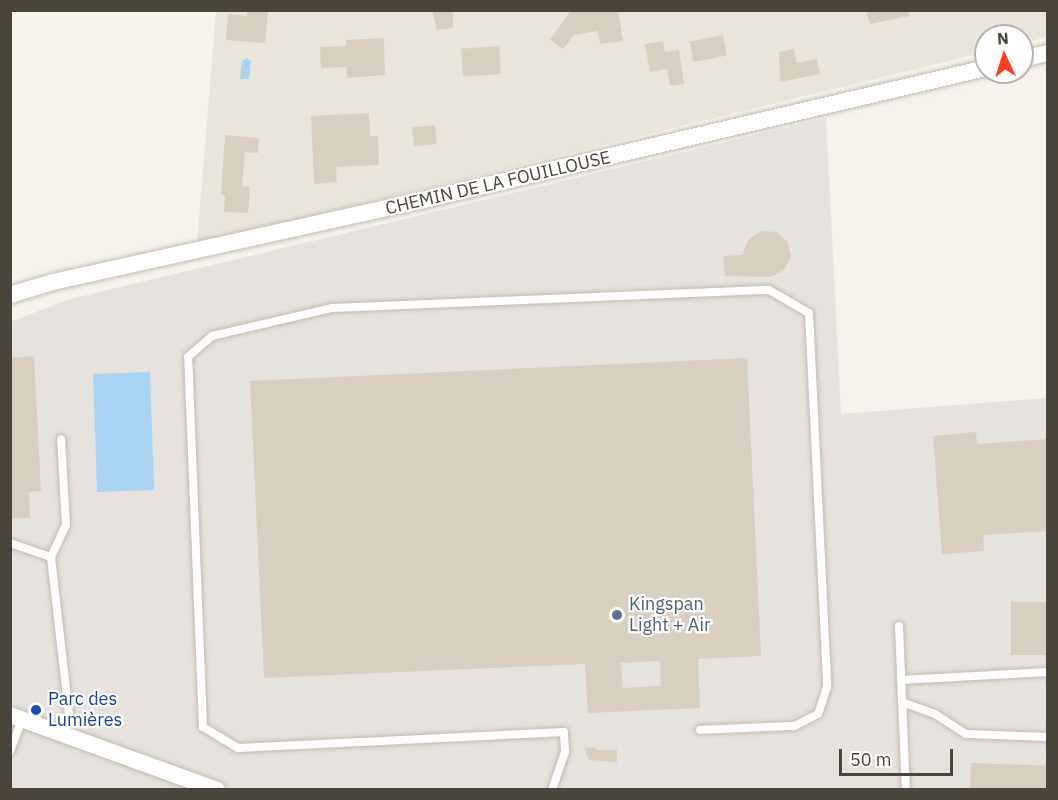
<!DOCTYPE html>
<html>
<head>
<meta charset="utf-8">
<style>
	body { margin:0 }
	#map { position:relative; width:1058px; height:800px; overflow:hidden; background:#f6f3ec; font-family:"IBM Plex Sans",sans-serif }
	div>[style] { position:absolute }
	.residential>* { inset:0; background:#eae5da }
	.industrial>* { inset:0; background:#e6e2dd }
	.water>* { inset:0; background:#a9d4f2; transform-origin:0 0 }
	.building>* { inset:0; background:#d8cfc1; transform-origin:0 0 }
	.roads { filter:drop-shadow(0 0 2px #c2bbae) drop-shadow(0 0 2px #c2bbae) }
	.service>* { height:8px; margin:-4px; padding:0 4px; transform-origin:4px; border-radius:4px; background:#fff }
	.minor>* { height:16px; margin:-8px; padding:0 8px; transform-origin:8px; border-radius:8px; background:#fff }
	.dots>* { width:16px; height:16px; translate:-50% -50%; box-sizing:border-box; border:3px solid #fff; border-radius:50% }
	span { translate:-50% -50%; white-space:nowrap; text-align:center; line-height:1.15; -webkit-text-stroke:4.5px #fff; paint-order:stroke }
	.street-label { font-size:18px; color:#4b4439 }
	.service-label { font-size:18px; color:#4e5e75 }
	.left { translate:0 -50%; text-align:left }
	.transit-label { font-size:18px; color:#164399 }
	.frame { position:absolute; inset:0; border:12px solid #4b4439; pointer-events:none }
	.north { position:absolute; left:974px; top:24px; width:60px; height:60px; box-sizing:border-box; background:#fff; border:2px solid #b7b4b0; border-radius:50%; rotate:356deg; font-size:16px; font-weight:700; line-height:24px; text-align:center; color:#4b4439 }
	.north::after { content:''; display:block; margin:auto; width:21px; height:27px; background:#fc3f1d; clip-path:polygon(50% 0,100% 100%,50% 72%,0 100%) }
	.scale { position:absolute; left:839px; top:749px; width:114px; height:27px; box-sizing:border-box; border:3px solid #4b4439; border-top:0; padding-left:8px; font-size:18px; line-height:21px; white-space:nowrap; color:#4b4439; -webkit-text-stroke:4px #fff; paint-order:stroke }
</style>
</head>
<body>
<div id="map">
	<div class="residential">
		<i style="clip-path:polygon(216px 11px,1047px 11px,1047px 37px,1022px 43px,1022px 36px,986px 36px,986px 52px,197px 244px)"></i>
	</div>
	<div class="industrial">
		<i style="clip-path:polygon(826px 118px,841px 414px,1047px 398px,1047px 789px,11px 789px,10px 322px,70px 299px)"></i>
	</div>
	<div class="water">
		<i style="clip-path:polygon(247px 58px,251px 61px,249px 79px,240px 79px,242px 61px)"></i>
		<i style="left:150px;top:372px;width:118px;height:57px;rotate:88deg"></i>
	</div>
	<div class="building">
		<i style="clip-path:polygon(247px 10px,268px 10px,265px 43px,226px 40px,228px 14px,247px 16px)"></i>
		<i style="clip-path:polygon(432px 10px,453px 10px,453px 28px,437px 30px)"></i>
		<i style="clip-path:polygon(618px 10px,623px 41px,600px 44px,598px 31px,574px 35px,563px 49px,550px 40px,570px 12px)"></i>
		<i style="clip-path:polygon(866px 10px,909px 10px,909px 16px,870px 24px)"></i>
		<i style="left:723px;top:35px;width:21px;height:34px;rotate:79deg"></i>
		<i style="clip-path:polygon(384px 38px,385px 75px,347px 78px,346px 67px,321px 68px,320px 47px,346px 46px,346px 40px)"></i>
		<i style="clip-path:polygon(663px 41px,665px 52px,679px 50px,684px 84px,670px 86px,667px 69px,650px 72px,645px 44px)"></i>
		<i style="left:499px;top:46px;width:28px;height:38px;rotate:86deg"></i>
		<i style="clip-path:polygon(794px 49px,797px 63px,817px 59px,820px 74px,780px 82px,779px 52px)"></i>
		<i style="clip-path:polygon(369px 113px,370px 136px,378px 136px,379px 165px,336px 167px,337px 182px,314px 184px,311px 116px)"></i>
		<i style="left:435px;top:125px;width:19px;height:23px;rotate:84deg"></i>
		<i style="clip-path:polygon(225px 135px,259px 138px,258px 153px,245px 152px,242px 186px,250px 187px,248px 213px,224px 212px,225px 195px,221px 195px)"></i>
		<i style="clip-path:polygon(762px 231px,777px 232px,788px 242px,791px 257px,784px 270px,771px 277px,725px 276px,723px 256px,742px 255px,749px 239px)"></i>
		<i style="clip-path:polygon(34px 356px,41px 491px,29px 492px,30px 518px,10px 519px,10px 358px)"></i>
		<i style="clip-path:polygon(evenodd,747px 358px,761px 656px,698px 659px,700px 708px,588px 713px,585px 664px,264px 678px,250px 381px,747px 358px,660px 661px,661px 686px,623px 688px,621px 663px,660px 661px)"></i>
		<i style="clip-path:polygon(976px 432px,977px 444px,1047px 439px,1047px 531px,983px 535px,984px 551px,942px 554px,933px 436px)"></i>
		<i style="left:1047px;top:602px;width:53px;height:36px;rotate:90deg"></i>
		<i style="clip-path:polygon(594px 747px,597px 750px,617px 750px,617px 762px,589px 760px,584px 748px)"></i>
		<i style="left:971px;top:763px;width:76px;height:26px;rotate:2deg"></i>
	</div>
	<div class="roads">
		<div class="service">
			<i style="left:10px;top:543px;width:43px;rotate:18.9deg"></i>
			<i style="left:51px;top:557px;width:160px;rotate:83.5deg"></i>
			<i style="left:69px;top:716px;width:20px;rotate:105deg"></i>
			<i style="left:51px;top:557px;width:35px;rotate:-65deg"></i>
			<i style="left:66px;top:525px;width:86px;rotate:-93.3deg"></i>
			<i style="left:899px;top:626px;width:164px;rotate:87.6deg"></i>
			<i style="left:901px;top:680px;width:147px;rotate:-3.1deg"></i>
			<i style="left:902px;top:702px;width:35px;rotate:20deg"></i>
			<i style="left:935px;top:714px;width:37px;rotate:33deg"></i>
			<i style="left:966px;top:734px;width:82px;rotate:2.1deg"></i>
			<i style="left:10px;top:751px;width:33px;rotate:-69deg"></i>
			<i style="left:552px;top:790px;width:40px;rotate:-71.1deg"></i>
			<i style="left:565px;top:752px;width:20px;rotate:-93deg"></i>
			<i style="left:564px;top:732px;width:326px;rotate:177.2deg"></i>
			<i style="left:238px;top:748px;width:41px;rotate:-149deg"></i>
			<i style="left:203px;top:727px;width:370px;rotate:-92.3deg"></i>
			<i style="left:188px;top:357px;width:32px;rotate:-41deg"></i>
			<i style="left:212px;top:336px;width:123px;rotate:-13.1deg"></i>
			<i style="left:332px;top:308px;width:437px;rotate:-2.4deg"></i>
			<i style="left:769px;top:290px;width:46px;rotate:29.9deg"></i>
			<i style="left:809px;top:313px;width:374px;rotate:87.2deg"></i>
			<i style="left:827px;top:687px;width:28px;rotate:108deg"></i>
			<i style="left:818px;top:714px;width:27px;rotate:153deg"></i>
			<i style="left:794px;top:726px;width:94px;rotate:177.6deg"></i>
		</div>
		<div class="minor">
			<i style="left:1022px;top:59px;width:27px;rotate:-13deg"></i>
			<i style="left:10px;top:295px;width:45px;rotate:-16.8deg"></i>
			<i style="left:53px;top:282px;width:392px;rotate:-12.5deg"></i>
			<i style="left:436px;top:197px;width:565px;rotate:-13.2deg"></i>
			<i style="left:10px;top:715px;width:220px;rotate:19.9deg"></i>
		</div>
	</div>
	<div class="dots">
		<i style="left:617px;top:615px;background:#5c6f8a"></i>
		<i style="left:36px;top:710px;background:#1a4fb4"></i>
	</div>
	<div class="street-label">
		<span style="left:498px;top:183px;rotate:-13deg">CHEMIN DE LA FOUILLOUSE</span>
	</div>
	<div class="service-label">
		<span class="left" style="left:629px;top:615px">Kingspan<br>Light + Air</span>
	</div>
	<div class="transit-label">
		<span class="left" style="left:48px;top:710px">Parc des<br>Lumières</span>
	</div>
	<div class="frame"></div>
	<div class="north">N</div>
	<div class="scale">50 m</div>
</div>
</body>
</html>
